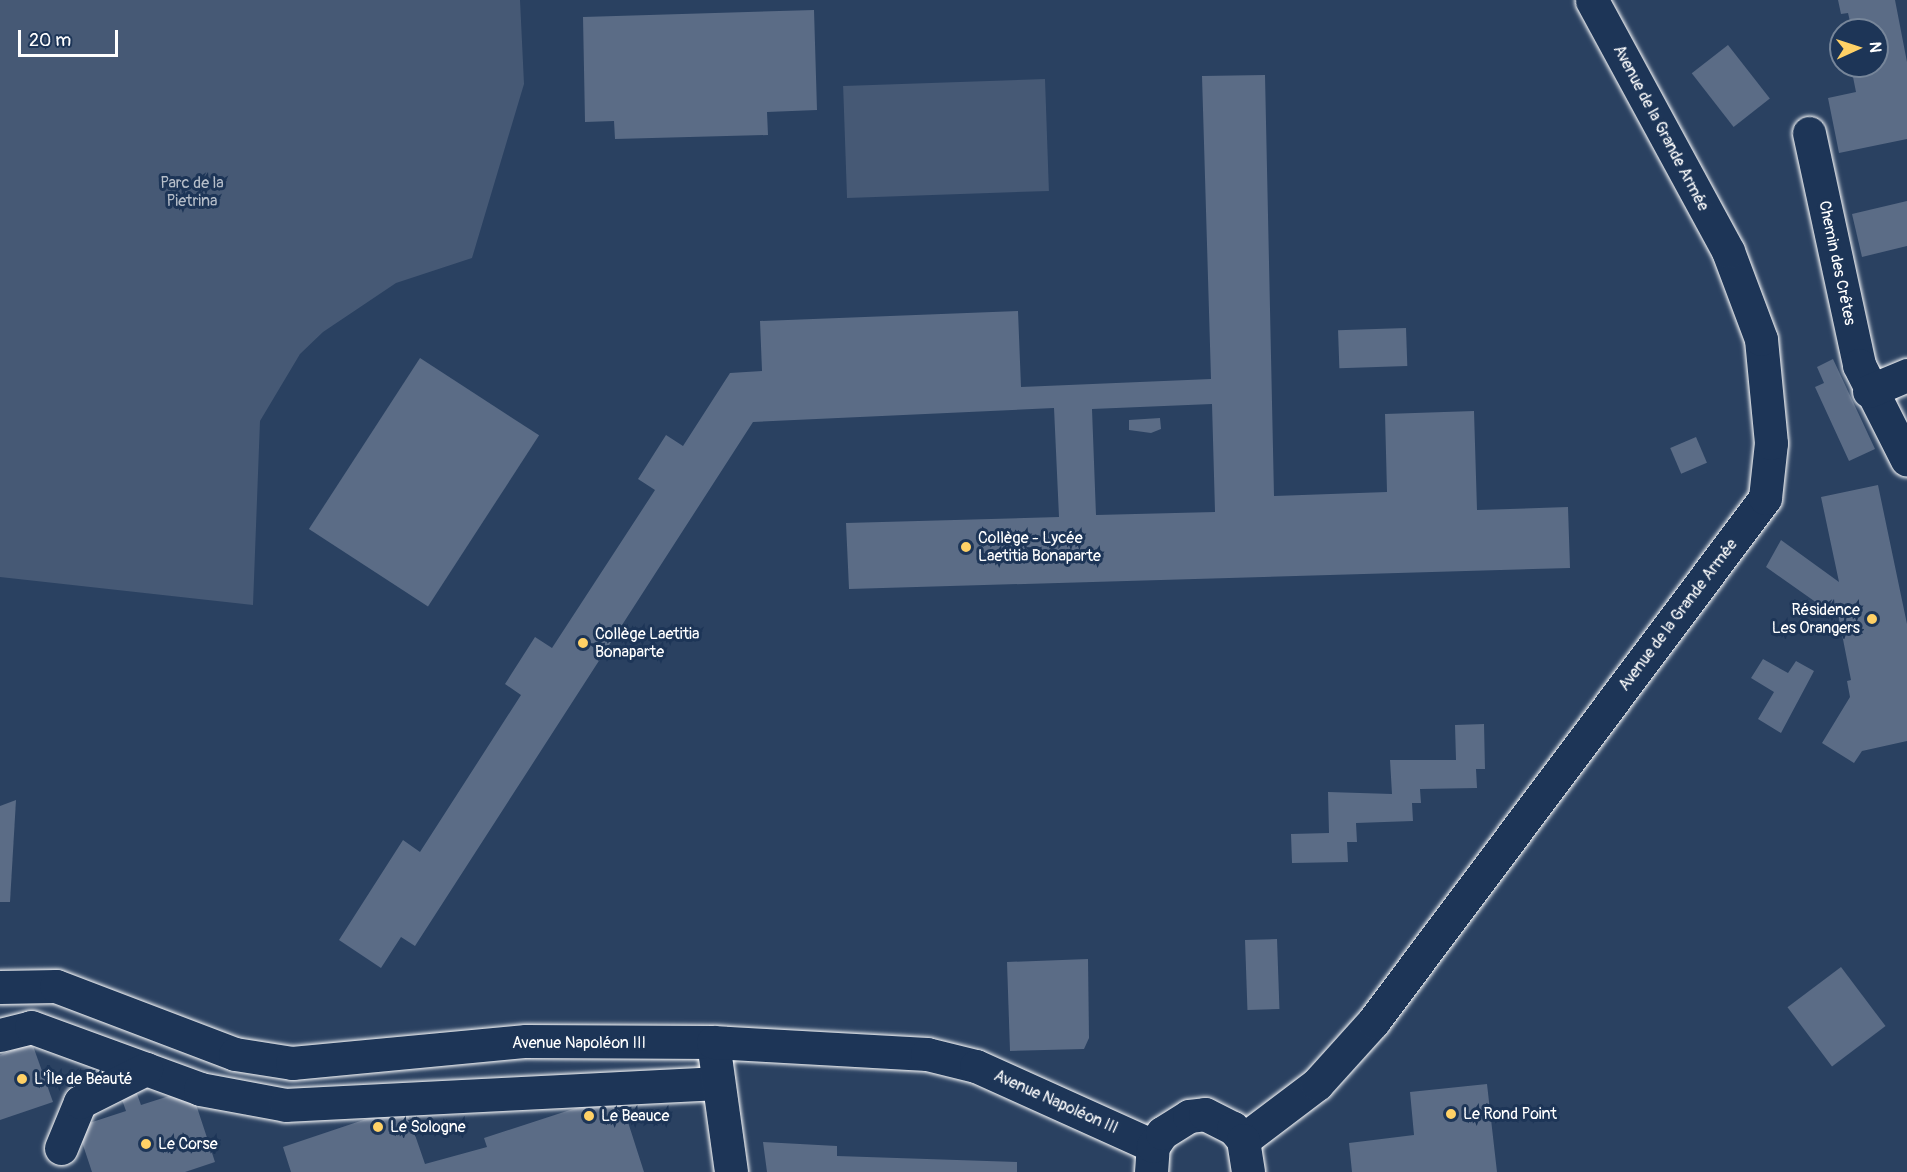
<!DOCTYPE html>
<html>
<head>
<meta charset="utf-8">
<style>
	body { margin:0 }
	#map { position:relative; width:1907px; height:1172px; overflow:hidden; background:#2a4161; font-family:Pangolin,sans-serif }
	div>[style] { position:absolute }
	.green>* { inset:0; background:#465975; transform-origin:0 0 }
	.building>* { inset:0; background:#5b6c86; transform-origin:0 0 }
	.roads { filter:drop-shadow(0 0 2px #fff) drop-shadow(0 0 2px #fff) }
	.minor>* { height:33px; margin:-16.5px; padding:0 16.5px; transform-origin:16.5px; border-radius:16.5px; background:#1d3557 }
	.major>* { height:33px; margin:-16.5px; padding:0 16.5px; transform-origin:16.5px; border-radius:16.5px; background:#1d3557 }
	.dots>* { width:16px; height:16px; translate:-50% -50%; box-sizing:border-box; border:3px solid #1d3557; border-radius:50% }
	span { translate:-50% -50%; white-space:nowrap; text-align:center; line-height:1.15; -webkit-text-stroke:6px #1d3557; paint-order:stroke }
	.street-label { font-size:16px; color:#fff }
	.park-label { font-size:16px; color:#b5bdc8 }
	.poi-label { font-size:16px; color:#fff }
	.left { translate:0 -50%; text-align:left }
	.right { translate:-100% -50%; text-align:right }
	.north { position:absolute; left:1829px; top:18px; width:60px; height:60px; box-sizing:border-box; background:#1d3557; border:2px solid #77869a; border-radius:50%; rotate:87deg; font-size:16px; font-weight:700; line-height:24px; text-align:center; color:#fff }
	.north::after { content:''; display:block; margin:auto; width:21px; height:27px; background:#ffd166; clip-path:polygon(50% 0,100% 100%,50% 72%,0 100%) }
	.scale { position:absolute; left:18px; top:30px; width:100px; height:27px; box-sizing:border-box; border:3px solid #fff; border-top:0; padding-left:8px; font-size:18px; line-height:21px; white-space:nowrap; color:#fff; -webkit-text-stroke:4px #1d3557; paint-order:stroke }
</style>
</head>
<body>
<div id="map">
	<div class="green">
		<i style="clip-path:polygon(0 0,520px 0,524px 84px,472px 258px,396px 283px,323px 332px,300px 354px,260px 421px,253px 605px,0 577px)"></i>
		<i style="left:1045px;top:79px;width:112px;height:202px;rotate:88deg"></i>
	</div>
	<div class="building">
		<i style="clip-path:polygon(1838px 0,1895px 0,1907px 62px,1907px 139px,1839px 153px,1828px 98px,1856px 92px,1853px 77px,1861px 75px,1859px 66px,1877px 66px,1877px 30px,1852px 30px,1848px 13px,1841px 14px)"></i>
		<i style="clip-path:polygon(814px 10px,817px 110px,767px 112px,768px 135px,615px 139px,614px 121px,585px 122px,583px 17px)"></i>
		<i style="left:1728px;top:45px;width:68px;height:46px;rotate:52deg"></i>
		<i style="clip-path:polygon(evenodd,1265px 75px,1274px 496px,1387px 492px,1385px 414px,1474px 411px,1477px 510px,1568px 507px,1570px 568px,849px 589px,846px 523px,1059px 517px,1054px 408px,753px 422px,415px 946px,401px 937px,381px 968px,339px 940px,403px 840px,420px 852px,521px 695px,505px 684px,535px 637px,552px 648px,655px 490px,638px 479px,666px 435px,683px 446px,730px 373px,762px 371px,760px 321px,1018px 311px,1021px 387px,1211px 379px,1202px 76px,1265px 75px,1212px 404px,1215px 512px,1096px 515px,1092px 409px,1212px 404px)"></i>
		<i style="clip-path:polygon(1907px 201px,1907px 246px,1862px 257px,1852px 214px)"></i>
		<i style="left:1406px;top:328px;width:38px;height:68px;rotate:88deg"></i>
		<i style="left:420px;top:358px;width:142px;height:204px;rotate:33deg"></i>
		<i style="clip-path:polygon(1833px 359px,1875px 449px,1849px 461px,1815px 387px,1824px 383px,1817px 367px)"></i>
		<i style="clip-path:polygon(1160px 418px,1161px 429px,1151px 433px,1129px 430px,1129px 420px)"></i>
		<i style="left:1696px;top:437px;width:28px;height:28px;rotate:67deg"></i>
		<i style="clip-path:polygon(1878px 485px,1907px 624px,1907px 741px,1862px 751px,1854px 763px,1822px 743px,1850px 697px,1847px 681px,1851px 680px,1838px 614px,1845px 612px,1844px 605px,1817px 603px,1766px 567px,1781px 540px,1839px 582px,1821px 497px)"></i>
		<i style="clip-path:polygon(1763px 659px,1788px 673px,1796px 661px,1814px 671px,1781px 733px,1758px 719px,1774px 692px,1751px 678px)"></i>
		<i style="clip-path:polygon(1484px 724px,1485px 769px,1476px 769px,1477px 788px,1420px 789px,1421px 803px,1412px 803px,1413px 821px,1356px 823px,1357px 842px,1347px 842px,1348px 862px,1292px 863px,1291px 834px,1329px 833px,1328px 792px,1392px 794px,1390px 760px,1456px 760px,1455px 725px)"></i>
		<i style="clip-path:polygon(16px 800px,10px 902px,0 902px,0 806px)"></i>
		<i style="left:1277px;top:939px;width:70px;height:32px;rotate:88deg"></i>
		<i style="clip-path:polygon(1088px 959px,1089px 1038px,1084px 1049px,1010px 1051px,1007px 962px)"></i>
		<i style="left:1841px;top:967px;width:74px;height:67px;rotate:53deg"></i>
		<i style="clip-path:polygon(32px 1043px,53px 1102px,0 1120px,0 1055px)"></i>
		<i style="clip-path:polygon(1487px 1084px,1497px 1172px,1352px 1172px,1349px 1143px,1414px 1135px,1410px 1092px)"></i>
		<i style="clip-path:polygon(191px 1089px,215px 1162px,185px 1172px,92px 1172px,77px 1127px,126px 1111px,121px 1097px,136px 1091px,141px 1105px)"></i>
		<i style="clip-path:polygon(619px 1094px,644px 1172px,291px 1172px,283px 1147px,405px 1106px,425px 1164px,487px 1147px,484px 1138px)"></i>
		<i style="clip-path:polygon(763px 1142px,837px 1146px,837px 1156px,1017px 1162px,1017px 1172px,767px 1172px)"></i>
	</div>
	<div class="roads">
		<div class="minor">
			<i style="left:1809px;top:133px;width:237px;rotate:77.8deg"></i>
			<i style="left:1859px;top:365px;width:106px;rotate:63.2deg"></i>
			<i style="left:1869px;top:391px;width:41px;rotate:-22.8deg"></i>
			<i style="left:0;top:1035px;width:32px;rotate:-14deg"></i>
			<i style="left:31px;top:1027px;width:180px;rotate:20.1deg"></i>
			<i style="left:200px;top:1089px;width:87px;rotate:10.5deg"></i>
			<i style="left:286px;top:1105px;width:432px;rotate:-2.9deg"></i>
			<i style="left:713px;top:1042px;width:131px;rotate:82.1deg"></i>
			<i style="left:61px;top:1148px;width:50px;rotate:-67.6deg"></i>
			<i style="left:80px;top:1102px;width:74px;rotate:-26.6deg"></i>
		</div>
		<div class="major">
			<i style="left:0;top:987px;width:56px;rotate:-1deg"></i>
			<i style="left:56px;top:986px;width:191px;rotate:20.8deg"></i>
			<i style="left:235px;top:1054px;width:58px;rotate:9deg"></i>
			<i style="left:292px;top:1063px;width:235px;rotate:-5.4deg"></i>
			<i style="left:526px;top:1041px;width:187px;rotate:0.3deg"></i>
			<i style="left:713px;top:1042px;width:214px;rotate:3.2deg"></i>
			<i style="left:927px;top:1054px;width:50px;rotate:13.8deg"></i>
			<i style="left:976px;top:1066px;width:194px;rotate:24.3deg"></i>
			<i style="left:1243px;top:1140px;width:93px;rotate:-37.1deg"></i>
			<i style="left:1317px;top:1084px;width:84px;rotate:-47.9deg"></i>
			<i style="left:1373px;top:1022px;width:654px;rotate:-53.2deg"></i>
			<i style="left:1765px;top:498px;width:55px;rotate:-83.8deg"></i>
			<i style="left:1771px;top:443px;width:104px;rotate:-95.5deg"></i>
			<i style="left:1761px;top:339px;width:94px;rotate:-110.6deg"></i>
			<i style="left:1728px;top:251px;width:285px;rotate:-118.5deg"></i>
			<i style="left:1151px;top:1172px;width:26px;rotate:-86deg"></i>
			<i style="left:1153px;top:1146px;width:16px;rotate:-55deg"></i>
			<i style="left:1162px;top:1133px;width:32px;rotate:-32deg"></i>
			<i style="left:1189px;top:1116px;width:16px;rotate:-7deg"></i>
			<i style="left:1205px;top:1114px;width:31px;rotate:27deg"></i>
			<i style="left:1233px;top:1128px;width:16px;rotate:50deg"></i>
			<i style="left:1243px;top:1140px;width:32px;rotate:81deg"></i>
		</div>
	</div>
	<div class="dots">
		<i style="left:966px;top:547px;background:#ffd166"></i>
		<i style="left:1872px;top:619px;background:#ffd166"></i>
		<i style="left:583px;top:643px;background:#ffd166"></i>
		<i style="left:22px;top:1079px;background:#ffd166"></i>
		<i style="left:1451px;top:1114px;background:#ffd166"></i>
		<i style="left:589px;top:1116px;background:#ffd166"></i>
		<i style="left:378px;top:1127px;background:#ffd166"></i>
		<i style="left:146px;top:1144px;background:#ffd166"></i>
	</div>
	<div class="street-label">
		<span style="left:1661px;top:128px;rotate:62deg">Avenue de la Grande Armée</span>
		<span style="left:1837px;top:263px;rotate:78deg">Chemin des Crêtes</span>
		<span style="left:1678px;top:615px;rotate:-53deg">Avenue de la Grande Armée</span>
		<span style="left:579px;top:1043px">Avenue Napoléon III</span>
		<span style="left:1056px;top:1102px;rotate:24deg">Avenue Napoléon III</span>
	</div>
	<div class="park-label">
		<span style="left:192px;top:192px">Parc de la<br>Pietrina</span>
	</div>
	<div class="poi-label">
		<span class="left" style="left:978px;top:547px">Collège - Lycée<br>Laetitia Bonaparte</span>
		<span class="right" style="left:1860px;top:619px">Résidence<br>Les Orangers</span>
		<span class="left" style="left:595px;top:643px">Collège Laetitia<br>Bonaparte</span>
		<span class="left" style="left:34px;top:1079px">L'Île de Beauté</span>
		<span class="left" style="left:1463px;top:1114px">Le Rond Point</span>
		<span class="left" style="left:601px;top:1116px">Le Beauce</span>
		<span class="left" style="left:390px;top:1127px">Le Sologne</span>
		<span class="left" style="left:158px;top:1144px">Le Corse</span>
	</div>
	<div class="north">N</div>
	<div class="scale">20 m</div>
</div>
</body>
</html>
